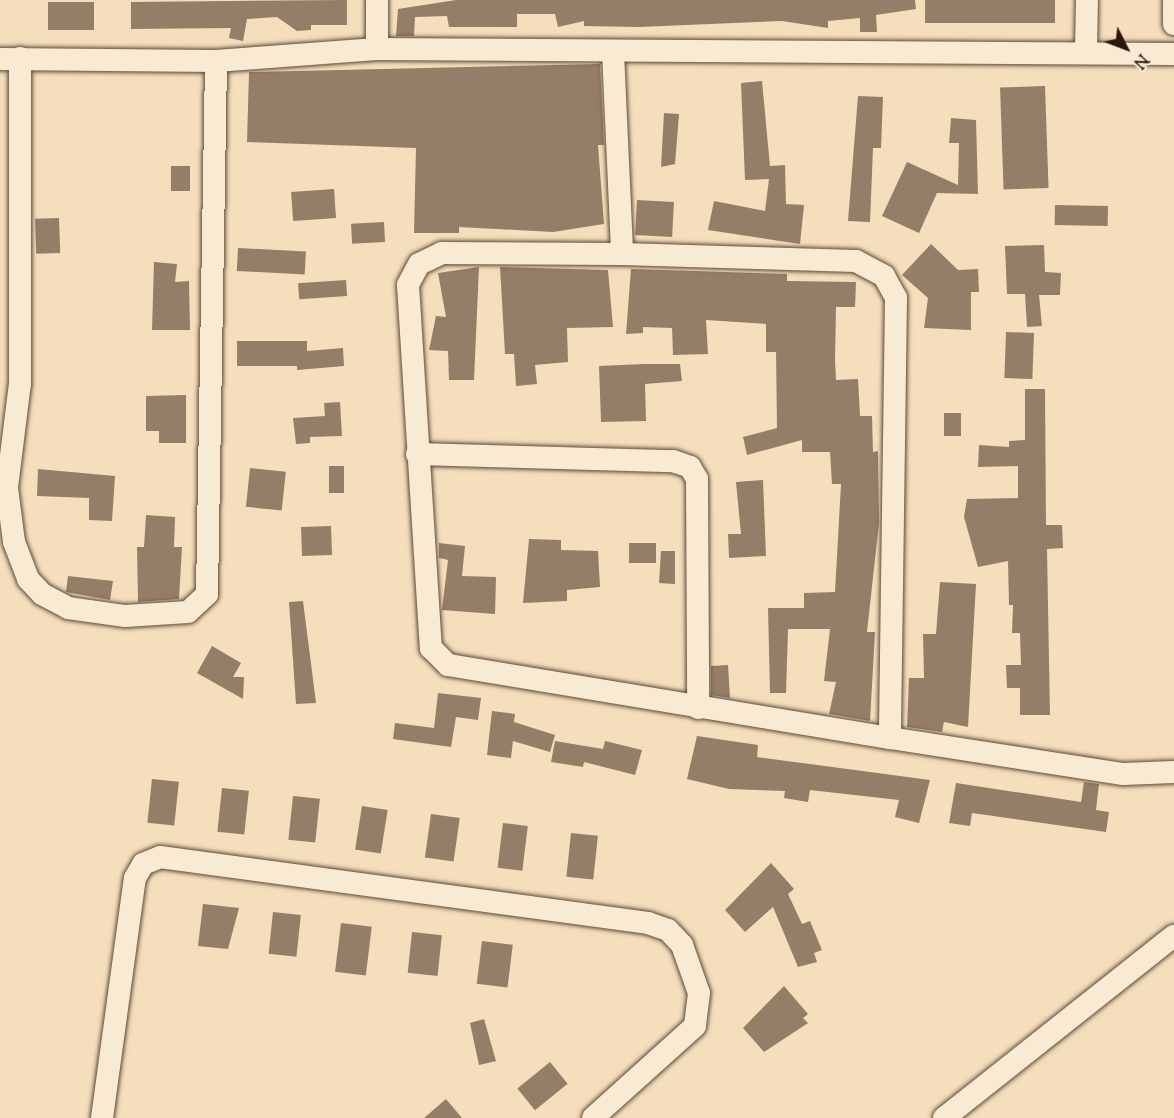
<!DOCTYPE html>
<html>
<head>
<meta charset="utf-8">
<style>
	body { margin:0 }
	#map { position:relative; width:1174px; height:1118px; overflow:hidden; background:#f4debb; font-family:"Sorts Mill Goudy",serif }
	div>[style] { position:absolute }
	.building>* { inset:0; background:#947e68; transform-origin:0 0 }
	.roads { filter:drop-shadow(0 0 2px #5d4839) drop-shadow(0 0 2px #5d4839) }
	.minor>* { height:22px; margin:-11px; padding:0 11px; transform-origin:11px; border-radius:11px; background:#f8ead3 }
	span { translate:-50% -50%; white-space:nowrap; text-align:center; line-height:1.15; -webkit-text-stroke:4.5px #f8ead3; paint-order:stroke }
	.north { position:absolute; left:1096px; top:18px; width:60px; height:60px; -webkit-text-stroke:4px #f8ead3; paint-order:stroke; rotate:132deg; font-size:16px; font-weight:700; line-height:24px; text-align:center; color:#2b160e }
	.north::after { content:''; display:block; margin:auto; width:21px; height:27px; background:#2b160e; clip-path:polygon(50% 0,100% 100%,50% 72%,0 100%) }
</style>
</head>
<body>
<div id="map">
	<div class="building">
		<i style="clip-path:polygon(347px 0,347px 25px,311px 25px,311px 30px,297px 31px,277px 17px,247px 19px,243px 41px,229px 38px,231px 28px,131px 29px,131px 2px)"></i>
		<i style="clip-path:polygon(456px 0,915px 0,916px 9px,876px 15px,877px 32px,860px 32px,860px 18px,828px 21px,828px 28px,782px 21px,639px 27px,584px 26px,584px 21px,558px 27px,555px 14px,517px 14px,517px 27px,449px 27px,447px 16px,415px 17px,414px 36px,396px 36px,398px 9px)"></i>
		<i style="left:925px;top:0;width:130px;height:23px"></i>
		<i style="left:94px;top:2px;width:28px;height:46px;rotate:90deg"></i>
		<i style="clip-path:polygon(600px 64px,604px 145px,598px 145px,604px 224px,553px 232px,459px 227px,459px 233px,414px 233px,416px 148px,247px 142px,249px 72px)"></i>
		<i style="clip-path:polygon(762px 81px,770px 166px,785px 165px,786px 204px,804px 205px,800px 244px,708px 230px,714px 201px,765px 211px,769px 179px,745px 180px,741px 83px)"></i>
		<i style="left:1045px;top:86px;width:102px;height:45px;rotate:88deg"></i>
		<i style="clip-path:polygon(858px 96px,883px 97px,881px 148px,873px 148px,870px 222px,848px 221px)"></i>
		<i style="clip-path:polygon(664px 113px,679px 114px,675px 164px,661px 167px)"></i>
		<i style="clip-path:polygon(951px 118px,976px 120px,978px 194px,937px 193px,919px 233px,882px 216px,907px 162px,958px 185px,959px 143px,949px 143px)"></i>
		<i style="left:171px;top:166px;width:19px;height:25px"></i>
		<i style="left:334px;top:189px;width:29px;height:43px;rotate:86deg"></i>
		<i style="left:637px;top:200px;width:37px;height:35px;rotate:3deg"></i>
		<i style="left:1055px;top:205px;width:53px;height:20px;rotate:1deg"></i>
		<i style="left:59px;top:218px;width:35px;height:24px;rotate:88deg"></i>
		<i style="left:384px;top:222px;width:20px;height:33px;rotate:87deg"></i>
		<i style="clip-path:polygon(931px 244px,958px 270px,978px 269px,979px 292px,971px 292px,971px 330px,924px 328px,928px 298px,902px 275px)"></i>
		<i style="clip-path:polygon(1044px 245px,1045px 272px,1061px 273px,1060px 295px,1039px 295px,1042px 326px,1027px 327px,1025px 294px,1007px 294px,1005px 246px)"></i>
		<i style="left:238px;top:248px;width:68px;height:23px;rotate:3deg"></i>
		<i style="clip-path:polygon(154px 262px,177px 264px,175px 282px,189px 281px,190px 330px,152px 330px)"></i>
		<i style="clip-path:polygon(479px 267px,474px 380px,449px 380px,448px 351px,429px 350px,436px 316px,446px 317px,438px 273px)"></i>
		<i style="clip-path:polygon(500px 267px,608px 270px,613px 327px,567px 328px,568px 362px,535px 365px,537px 384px,516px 386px,514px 354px,505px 354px)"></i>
		<i style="clip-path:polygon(631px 269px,787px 274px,787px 281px,856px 282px,855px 307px,836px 307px,835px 360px,836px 380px,858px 379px,860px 416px,872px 416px,873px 452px,878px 451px,879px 523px,867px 632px,875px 632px,870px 721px,829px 714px,836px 682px,824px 681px,830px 629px,788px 629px,786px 693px,770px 693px,768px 608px,804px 608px,804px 593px,835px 592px,841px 484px,832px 484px,830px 452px,802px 452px,802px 440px,747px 455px,743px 437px,777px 428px,776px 352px,766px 352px,766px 324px,706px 320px,708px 354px,673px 355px,672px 328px,643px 327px,643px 333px,626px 334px)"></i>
		<i style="left:346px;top:280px;width:16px;height:48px;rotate:86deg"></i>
		<i style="left:1006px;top:332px;width:28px;height:46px;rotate:2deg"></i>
		<i style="clip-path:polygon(237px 341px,307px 341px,307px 351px,343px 348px,344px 366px,297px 370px,297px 366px,237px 366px)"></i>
		<i style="clip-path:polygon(644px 364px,680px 364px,682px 381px,645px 384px,646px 421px,601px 422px,599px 366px)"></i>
		<i style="clip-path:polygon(1025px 389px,1045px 389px,1046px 525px,1062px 525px,1063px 548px,1047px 549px,1050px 715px,1020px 715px,1020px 688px,1007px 688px,1006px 665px,1021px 665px,1020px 633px,1012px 633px,1013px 605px,1009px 605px,1008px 561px,978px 567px,964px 517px,967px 499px,1018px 498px,1018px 466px,978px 467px,979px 445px,1009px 447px,1009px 441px,1025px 440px)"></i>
		<i style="clip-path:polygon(186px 395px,186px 443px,159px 443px,159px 431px,146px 431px,146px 396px)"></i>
		<i style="clip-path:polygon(340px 402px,342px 436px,310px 437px,310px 443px,296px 444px,293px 418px,325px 416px,324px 403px)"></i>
		<i style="left:961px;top:413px;width:23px;height:17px;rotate:90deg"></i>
		<i style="left:344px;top:466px;width:27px;height:15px;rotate:90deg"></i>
		<i style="left:250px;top:468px;width:36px;height:39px;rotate:6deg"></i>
		<i style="clip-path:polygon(38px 469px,115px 476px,112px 521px,89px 520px,89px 498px,37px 496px)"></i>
		<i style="clip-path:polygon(763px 480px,766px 556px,729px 558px,728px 534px,741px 534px,736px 482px)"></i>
		<i style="clip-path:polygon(146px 515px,175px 517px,174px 547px,182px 547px,179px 599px,138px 602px,137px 547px,144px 547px)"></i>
		<i style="left:331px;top:526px;width:29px;height:30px;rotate:88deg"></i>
		<i style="clip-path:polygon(529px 539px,561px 540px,561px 550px,598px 551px,600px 587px,567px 590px,567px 601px,523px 603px)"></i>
		<i style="clip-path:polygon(439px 543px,465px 546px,462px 576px,496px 577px,495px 614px,442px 610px,448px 560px,439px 558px)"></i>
		<i style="left:656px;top:543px;width:20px;height:27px;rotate:90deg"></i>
		<i style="clip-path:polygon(661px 551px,675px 551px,675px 584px,659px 583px)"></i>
		<i style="clip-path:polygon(68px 576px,113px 581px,110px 600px,66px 592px)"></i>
		<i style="clip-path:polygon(940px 582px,976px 584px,968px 727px,944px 722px,942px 732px,907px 727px,909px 678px,924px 678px,923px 634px,936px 634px)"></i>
		<i style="clip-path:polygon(303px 601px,316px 703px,296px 704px,289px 602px)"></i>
		<i style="clip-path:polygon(212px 646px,241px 663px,233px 677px,244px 677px,243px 699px,197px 673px)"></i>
		<i style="clip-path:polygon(728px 665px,730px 698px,711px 695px,711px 666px)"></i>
		<i style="clip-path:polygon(438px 693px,481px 698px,478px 720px,456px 717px,451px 747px,393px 739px,395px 723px,434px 728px)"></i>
		<i style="clip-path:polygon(492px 711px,515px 714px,514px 722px,555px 735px,550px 752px,513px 741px,511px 758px,487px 755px)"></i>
		<i style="clip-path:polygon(697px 736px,758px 745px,757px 757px,930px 780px,919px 823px,895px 817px,899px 800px,810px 790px,808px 802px,784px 798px,785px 791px,729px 789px,687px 779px)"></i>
		<i style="clip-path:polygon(555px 741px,603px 749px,605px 741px,642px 750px,635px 775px,584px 762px,583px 767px,551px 762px)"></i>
		<i style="left:152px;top:779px;width:27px;height:44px;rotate:6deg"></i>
		<i style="clip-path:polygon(1084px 782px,1099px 784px,1096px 810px,1109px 812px,1106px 832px,972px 813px,970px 826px,949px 823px,956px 783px,1081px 802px)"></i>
		<i style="left:222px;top:788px;width:27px;height:44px;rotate:6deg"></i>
		<i style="left:293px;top:796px;width:27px;height:44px;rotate:6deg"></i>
		<i style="left:362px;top:806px;width:26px;height:44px;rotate:9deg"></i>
		<i style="left:431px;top:814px;width:29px;height:44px;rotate:8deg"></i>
		<i style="left:503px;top:823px;width:25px;height:45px;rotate:7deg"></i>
		<i style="left:571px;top:833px;width:27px;height:44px;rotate:6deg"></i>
		<i style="clip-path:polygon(771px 863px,794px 889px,788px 894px,802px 924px,810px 921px,822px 950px,814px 953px,817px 962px,798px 967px,773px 907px,745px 932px,725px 910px)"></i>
		<i style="clip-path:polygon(203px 904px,239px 908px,228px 949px,198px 946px)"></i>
		<i style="left:273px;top:912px;width:28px;height:42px;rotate:6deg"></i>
		<i style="left:341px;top:923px;width:31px;height:49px;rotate:7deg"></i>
		<i style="left:412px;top:932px;width:30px;height:41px;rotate:6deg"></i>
		<i style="left:482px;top:941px;width:31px;height:43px;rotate:7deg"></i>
		<i style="clip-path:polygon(784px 986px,808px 1014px,803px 1018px,808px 1023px,764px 1052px,743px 1028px)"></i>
		<i style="clip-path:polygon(484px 1019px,496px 1061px,479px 1065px,470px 1023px)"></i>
		<i style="left:550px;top:1062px;width:28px;height:42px;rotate:51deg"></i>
		<i style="clip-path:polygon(446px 1099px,462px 1118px,424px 1118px)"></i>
	</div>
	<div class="roads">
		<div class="minor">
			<i style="left:1174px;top:0;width:24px;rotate:90deg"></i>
			<i style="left:377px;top:49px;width:49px;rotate:-90deg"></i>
			<i style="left:1086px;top:50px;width:50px;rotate:-88.9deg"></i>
			<i style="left:613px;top:52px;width:202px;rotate:87.4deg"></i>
			<i style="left:622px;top:254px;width:234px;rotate:1.7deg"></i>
			<i style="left:856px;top:261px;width:32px;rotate:28deg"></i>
			<i style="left:884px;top:276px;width:25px;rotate:61deg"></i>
			<i style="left:896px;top:298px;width:440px;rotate:90.8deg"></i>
			<i style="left:890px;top:738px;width:236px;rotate:8.8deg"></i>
			<i style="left:1123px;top:774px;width:51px;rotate:-2.2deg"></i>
			<i style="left:20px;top:58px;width:325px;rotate:90deg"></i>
			<i style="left:20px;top:383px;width:106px;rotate:97.1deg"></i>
			<i style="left:7px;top:488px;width:54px;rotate:82.6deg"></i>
			<i style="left:14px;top:542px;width:40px;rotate:69deg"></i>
			<i style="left:28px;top:579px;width:21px;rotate:47deg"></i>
			<i style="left:42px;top:594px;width:30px;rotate:28deg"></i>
			<i style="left:68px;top:608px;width:58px;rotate:8deg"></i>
			<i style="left:125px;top:616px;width:63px;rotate:-3.6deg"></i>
			<i style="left:188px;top:612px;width:26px;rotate:-43deg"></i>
			<i style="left:207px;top:594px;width:533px;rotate:-89.03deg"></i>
			<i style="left:0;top:59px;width:216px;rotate:0.5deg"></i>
			<i style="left:216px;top:61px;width:161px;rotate:-4.3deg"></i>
			<i style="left:377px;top:49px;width:797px;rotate:0.36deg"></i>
			<i style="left:622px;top:254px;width:180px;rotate:-179.7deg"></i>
			<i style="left:442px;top:253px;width:25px;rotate:154deg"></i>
			<i style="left:419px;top:264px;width:24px;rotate:118deg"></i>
			<i style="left:408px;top:285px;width:364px;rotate:86.4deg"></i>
			<i style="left:431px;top:648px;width:24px;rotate:45deg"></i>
			<i style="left:448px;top:665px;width:448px;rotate:9.4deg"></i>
			<i style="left:417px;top:454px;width:256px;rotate:1.6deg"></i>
			<i style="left:673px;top:461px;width:18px;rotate:19deg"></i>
			<i style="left:690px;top:467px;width:14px;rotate:60deg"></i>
			<i style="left:697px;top:479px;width:229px;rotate:89.7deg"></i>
			<i style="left:102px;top:1118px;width:242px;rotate:-82.2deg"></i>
			<i style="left:135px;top:878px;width:16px;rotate:-60deg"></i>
			<i style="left:143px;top:864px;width:18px;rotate:-22deg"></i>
			<i style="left:160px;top:857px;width:492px;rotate:7.7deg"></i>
			<i style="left:648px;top:923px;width:21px;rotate:19deg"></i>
			<i style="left:668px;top:930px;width:21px;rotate:47deg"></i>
			<i style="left:682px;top:945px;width:51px;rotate:70.5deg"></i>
			<i style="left:699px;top:993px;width:33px;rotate:97deg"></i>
			<i style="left:695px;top:1026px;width:137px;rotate:138deg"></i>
			<i style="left:944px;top:1118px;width:293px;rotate:-38.4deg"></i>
		</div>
	</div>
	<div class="north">N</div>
</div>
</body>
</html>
